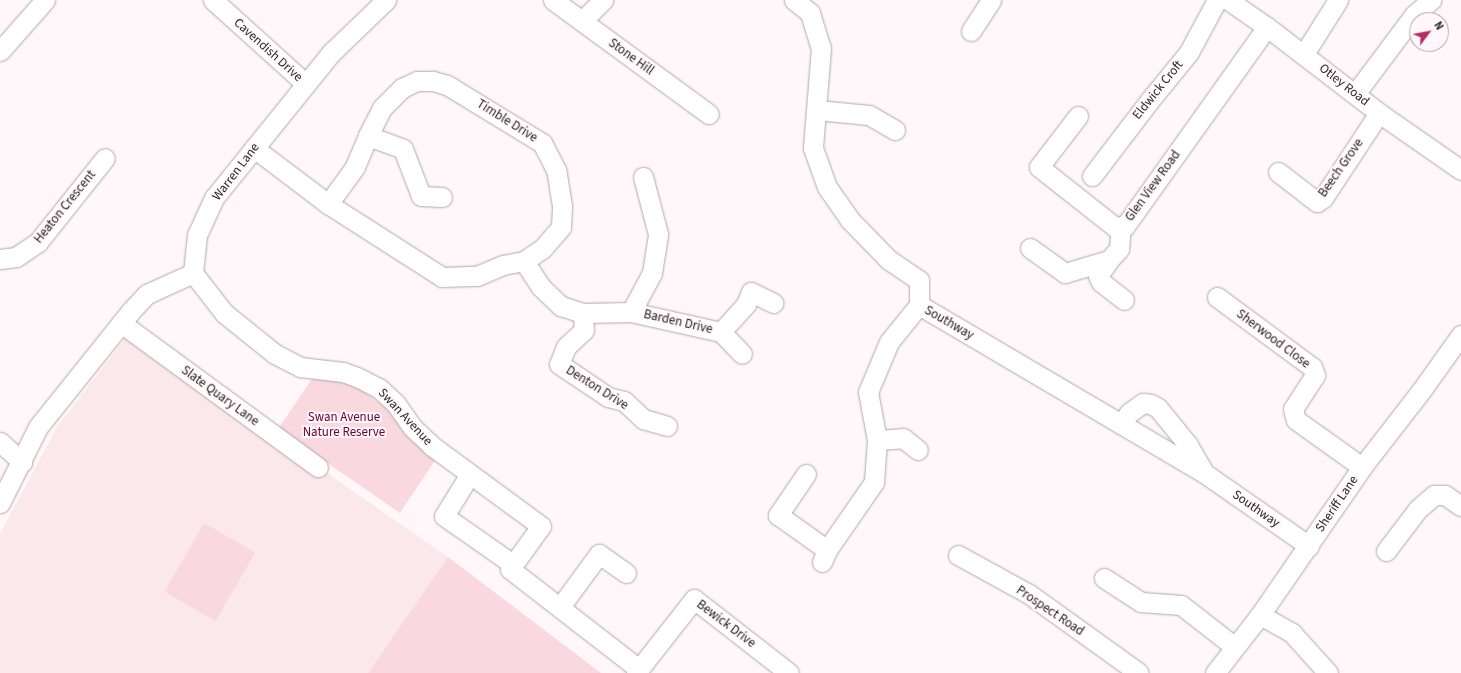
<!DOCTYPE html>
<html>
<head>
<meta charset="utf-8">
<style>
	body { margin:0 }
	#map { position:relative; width:1461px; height:673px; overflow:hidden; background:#fff7f9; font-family:"Source Sans 3",sans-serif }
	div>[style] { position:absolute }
	.built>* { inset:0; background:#fae8ec }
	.green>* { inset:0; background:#f9d8e0; transform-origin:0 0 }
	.roads { filter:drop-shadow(0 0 1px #b1a8aa) drop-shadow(0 0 1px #b1a8aa) }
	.minor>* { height:19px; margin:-9.5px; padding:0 9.5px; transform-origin:9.5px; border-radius:9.5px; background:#fff }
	span { translate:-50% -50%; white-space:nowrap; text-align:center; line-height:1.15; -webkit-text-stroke:4px #fff7f9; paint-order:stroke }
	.street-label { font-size:13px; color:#292526 }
	.park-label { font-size:13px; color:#6a0033 }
	.north { position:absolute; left:1409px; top:12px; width:40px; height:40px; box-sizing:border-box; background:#fff7f9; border:1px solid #a9a3a5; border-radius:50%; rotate:58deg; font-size:11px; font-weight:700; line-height:16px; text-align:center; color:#292526 }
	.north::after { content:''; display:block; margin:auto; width:14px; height:18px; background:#b82c65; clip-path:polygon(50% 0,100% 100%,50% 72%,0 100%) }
</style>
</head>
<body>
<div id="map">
	<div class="built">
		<i style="clip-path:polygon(131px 331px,318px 467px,448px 557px,368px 673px,0 673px,0 534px,57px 427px)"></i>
	</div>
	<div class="green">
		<i style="clip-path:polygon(312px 379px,336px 380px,360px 388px,386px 408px,405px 434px,436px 459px,400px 513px,278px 429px)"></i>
		<i style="left:204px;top:523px;width:59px;height:79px;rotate:30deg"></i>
		<i style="clip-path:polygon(448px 557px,601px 673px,368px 673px)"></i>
	</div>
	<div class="roads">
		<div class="minor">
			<i style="left:213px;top:0;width:124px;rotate:42.1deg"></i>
			<i style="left:553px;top:0;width:193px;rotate:36.2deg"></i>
			<i style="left:794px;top:0;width:21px;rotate:39deg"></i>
			<i style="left:810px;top:13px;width:37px;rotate:73deg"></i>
			<i style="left:821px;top:48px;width:100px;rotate:94.6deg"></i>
			<i style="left:813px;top:148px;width:41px;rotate:70.3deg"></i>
			<i style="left:827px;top:187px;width:39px;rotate:55deg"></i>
			<i style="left:849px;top:219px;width:57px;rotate:45.7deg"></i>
			<i style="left:889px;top:260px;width:36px;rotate:34deg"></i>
			<i style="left:919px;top:280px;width:25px;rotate:90deg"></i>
			<i style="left:919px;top:305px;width:331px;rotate:30.5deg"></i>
			<i style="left:1204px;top:473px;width:128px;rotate:34.8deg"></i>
			<i style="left:1228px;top:0;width:47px;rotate:34.7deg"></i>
			<i style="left:1267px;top:27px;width:141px;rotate:37.5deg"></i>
			<i style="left:1379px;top:113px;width:100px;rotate:34.8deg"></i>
			<i style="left:582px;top:21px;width:30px;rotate:-45deg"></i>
			<i style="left:971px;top:31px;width:37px;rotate:-57deg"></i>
			<i style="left:0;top:51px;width:68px;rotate:-48.6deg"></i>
			<i style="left:1304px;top:54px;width:64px;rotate:-57.8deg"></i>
			<i style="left:1355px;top:94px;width:99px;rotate:-53.2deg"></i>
			<i style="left:1414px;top:15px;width:23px;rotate:-41deg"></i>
			<i style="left:817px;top:110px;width:52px;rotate:5.5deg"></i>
			<i style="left:869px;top:115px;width:30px;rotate:30deg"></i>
			<i style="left:1078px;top:116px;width:64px;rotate:127.4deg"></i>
			<i style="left:1039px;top:167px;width:97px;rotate:38.3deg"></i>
			<i style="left:1115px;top:227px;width:10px;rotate:-6deg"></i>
			<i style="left:1125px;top:226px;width:244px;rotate:-54.5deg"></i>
			<i style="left:368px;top:136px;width:37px;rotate:20deg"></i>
			<i style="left:403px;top:149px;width:50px;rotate:69deg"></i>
			<i style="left:421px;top:196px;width:21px;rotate:3deg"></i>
			<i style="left:254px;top:148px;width:93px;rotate:37.1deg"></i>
			<i style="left:328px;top:204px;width:135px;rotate:32.6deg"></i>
			<i style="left:442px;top:277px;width:35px;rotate:-2deg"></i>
			<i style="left:477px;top:276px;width:28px;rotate:-23deg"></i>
			<i style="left:503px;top:265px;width:21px;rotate:-11deg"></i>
			<i style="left:524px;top:261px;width:22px;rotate:-34deg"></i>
			<i style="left:542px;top:249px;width:29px;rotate:-49deg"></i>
			<i style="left:561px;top:227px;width:21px;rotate:-87deg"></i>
			<i style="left:562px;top:206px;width:36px;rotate:-99deg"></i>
			<i style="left:556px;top:170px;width:30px;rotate:-117deg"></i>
			<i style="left:542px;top:143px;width:111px;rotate:-148.6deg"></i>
			<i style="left:447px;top:85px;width:15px;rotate:-164deg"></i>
			<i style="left:433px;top:81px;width:16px;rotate:180deg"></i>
			<i style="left:417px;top:81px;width:17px;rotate:155deg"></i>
			<i style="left:402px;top:88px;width:28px;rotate:135deg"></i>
			<i style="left:382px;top:108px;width:31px;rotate:117deg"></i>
			<i style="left:368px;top:136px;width:34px;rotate:113deg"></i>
			<i style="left:355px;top:167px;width:46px;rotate:126.1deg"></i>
			<i style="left:1278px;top:172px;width:49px;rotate:37.6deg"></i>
			<i style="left:1317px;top:202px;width:7px;rotate:-34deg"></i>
			<i style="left:1323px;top:198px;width:102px;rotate:-56.6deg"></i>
			<i style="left:1092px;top:176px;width:96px;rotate:-52.7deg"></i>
			<i style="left:1150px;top:100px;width:62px;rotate:-50.9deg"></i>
			<i style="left:1189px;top:52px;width:59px;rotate:-61.7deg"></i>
			<i style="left:1030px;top:248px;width:43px;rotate:35.5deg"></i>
			<i style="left:1065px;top:273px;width:46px;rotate:-16.5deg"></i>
			<i style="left:1109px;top:260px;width:15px;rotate:-48deg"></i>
			<i style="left:1119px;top:249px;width:21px;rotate:-85deg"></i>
			<i style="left:0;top:259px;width:16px;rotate:-7deg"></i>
			<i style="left:16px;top:257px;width:27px;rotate:-34deg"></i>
			<i style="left:38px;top:242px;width:107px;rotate:-51.4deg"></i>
			<i style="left:1109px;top:260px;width:19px;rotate:125deg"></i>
			<i style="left:1098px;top:276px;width:7px;rotate:63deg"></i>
			<i style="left:1101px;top:282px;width:29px;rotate:38deg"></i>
			<i style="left:524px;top:261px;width:31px;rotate:57deg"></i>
			<i style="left:541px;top:287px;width:28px;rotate:44deg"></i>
			<i style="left:561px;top:306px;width:23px;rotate:18deg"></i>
			<i style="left:583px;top:313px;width:48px;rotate:-1.2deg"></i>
			<i style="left:631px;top:312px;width:92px;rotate:12.5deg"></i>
			<i style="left:721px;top:332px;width:38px;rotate:-48deg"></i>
			<i style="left:746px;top:304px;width:13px;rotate:-67deg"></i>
			<i style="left:751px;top:292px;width:25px;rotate:26deg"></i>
			<i style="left:193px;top:273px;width:51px;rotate:52.2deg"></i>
			<i style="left:224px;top:313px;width:65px;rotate:38.8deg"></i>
			<i style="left:275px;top:354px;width:28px;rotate:27deg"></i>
			<i style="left:300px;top:367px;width:43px;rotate:6.6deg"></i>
			<i style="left:343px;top:372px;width:15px;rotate:20deg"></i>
			<i style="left:357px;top:377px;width:25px;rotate:27deg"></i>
			<i style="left:379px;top:388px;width:23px;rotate:43deg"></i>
			<i style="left:396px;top:404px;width:29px;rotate:55deg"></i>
			<i style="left:413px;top:428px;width:26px;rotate:43deg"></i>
			<i style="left:432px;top:446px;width:135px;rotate:36.3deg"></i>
			<i style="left:541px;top:526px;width:53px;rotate:125.8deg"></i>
			<i style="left:510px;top:569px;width:163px;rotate:37.8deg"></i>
			<i style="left:1217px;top:297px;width:118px;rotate:36.4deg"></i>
			<i style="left:1312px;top:367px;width:9px;rotate:69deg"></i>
			<i style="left:1315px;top:375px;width:40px;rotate:122.9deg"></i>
			<i style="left:1293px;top:409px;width:11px;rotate:75deg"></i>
			<i style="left:1296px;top:420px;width:81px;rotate:35.5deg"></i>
			<i style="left:631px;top:312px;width:44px;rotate:-61.7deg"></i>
			<i style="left:652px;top:273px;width:39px;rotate:-81deg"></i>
			<i style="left:658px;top:234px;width:59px;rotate:-104.7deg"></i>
			<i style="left:583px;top:313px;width:17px;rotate:87deg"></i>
			<i style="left:584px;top:330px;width:25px;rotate:137deg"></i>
			<i style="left:566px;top:347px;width:18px;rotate:112deg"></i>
			<i style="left:559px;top:364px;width:59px;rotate:34deg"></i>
			<i style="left:608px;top:397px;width:16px;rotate:14deg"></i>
			<i style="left:624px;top:401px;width:26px;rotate:43deg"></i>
			<i style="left:643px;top:419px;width:25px;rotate:16deg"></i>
			<i style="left:121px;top:323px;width:244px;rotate:36.2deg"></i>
			<i style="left:721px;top:332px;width:30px;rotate:46deg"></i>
			<i style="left:1121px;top:424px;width:14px;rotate:-54deg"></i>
			<i style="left:1129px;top:413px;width:17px;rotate:-36deg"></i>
			<i style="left:1143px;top:403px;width:8px;rotate:7deg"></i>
			<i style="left:1151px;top:404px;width:8px;rotate:30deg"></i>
			<i style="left:1158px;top:408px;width:48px;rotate:51deg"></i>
			<i style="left:1188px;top:445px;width:30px;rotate:60deg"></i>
			<i style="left:877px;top:440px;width:26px;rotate:-4deg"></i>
			<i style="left:903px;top:438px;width:19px;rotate:39deg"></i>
			<i style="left:0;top:442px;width:30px;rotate:42deg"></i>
			<i style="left:470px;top:474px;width:49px;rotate:121.8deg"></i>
			<i style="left:444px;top:516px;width:85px;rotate:35deg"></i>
			<i style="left:806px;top:474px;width:50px;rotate:124.3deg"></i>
			<i style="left:778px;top:515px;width:60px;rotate:35.5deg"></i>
			<i style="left:0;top:503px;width:85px;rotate:-63.4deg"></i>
			<i style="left:38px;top:427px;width:147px;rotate:-51.3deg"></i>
			<i style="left:130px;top:312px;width:25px;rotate:-47deg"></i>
			<i style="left:147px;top:294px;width:51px;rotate:-24.5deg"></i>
			<i style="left:193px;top:273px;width:38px;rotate:-84deg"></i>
			<i style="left:197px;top:235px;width:41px;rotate:-65.3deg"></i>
			<i style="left:214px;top:198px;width:188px;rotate:-51.1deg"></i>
			<i style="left:332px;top:52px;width:75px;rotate:-43.9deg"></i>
			<i style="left:1386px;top:551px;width:53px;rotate:-52.7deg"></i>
			<i style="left:1418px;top:509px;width:21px;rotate:-41deg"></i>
			<i style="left:1434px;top:495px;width:11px"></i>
			<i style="left:1445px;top:495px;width:19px;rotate:35deg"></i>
			<i style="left:958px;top:555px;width:81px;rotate:28.8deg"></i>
			<i style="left:1029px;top:594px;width:135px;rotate:35.7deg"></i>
			<i style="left:822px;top:562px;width:13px;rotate:-67deg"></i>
			<i style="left:827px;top:550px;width:83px;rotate:-55.3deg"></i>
			<i style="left:874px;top:482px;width:42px;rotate:-85.9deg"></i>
			<i style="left:877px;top:440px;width:49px;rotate:-100.6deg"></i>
			<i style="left:868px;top:392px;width:54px;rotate:-67.2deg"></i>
			<i style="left:889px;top:342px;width:48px;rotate:-51deg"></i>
			<i style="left:1104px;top:578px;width:44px;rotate:33deg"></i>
			<i style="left:1141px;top:602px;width:40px;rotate:4.3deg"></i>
			<i style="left:1181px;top:605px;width:68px;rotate:37.9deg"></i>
			<i style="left:560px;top:607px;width:66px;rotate:-53.7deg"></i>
			<i style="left:599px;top:554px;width:33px;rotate:35deg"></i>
			<i style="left:1260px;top:615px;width:37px;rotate:29deg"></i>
			<i style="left:1292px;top:633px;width:54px;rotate:48deg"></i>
			<i style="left:636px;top:673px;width:94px;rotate:-51.9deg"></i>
			<i style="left:694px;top:599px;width:120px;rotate:37.9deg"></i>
			<i style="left:1215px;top:673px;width:73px;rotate:-52.2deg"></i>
			<i style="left:1260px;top:615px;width:180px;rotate:-55.4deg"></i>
			<i style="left:1362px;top:467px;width:96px;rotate:-52.2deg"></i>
			<i style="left:1421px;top:391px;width:69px;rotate:-54.5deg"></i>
		</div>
	</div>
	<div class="street-label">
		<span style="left:268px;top:50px;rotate:42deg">Cavendish Drive</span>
		<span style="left:631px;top:57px;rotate:36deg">Stone Hill</span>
		<span style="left:1344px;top:85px;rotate:38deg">Otley Road</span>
		<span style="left:1158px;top:90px;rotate:-51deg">Eldwick Croft</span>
		<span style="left:507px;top:121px;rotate:32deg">Timble Drive</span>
		<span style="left:1341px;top:168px;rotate:-55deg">Beech Grove</span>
		<span style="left:236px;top:172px;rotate:-53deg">Warren Lane</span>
		<span style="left:1153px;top:186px;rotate:-54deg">Glen View Road</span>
		<span style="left:65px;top:207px;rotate:-51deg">Heaton Crescent</span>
		<span style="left:678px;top:322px;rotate:13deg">Barden Drive</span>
		<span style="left:949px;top:323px;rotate:30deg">Southway</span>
		<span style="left:1273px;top:339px;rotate:37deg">Sherwood Close</span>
		<span style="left:597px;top:388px;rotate:32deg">Denton Drive</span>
		<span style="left:220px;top:396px;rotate:36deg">Slate Quary Lane</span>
		<span style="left:405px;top:417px;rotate:47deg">Swan Avenue</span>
		<span style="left:1337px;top:504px;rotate:-56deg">Sheriff Lane</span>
		<span style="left:1256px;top:509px;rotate:35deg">Southway</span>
		<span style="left:1050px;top:611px;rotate:34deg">Prospect Road</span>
		<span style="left:726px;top:624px;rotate:37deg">Bewick Drive</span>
	</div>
	<div class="park-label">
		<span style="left:344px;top:425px">Swan Avenue<br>Nature Reserve</span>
	</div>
	<div class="north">N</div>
</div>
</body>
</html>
